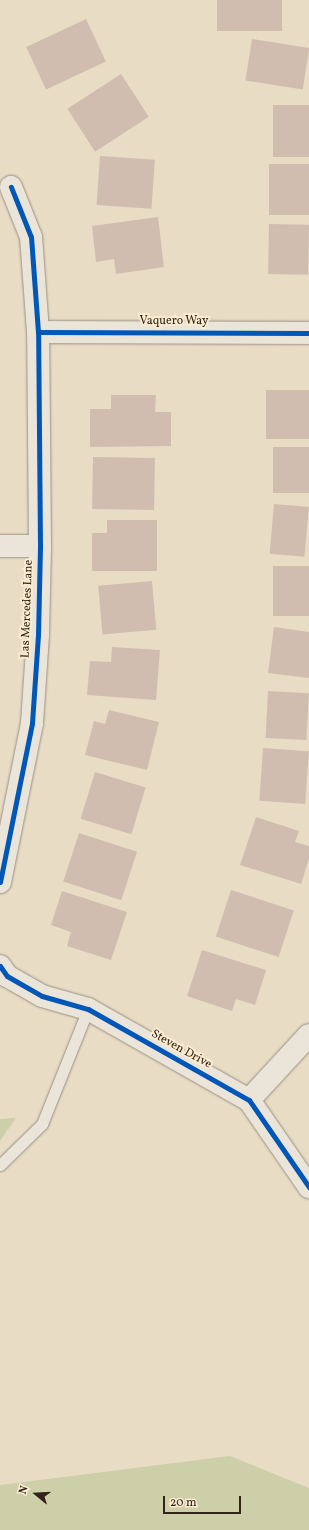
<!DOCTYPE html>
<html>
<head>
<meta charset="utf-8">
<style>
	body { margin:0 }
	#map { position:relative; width:309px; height:1530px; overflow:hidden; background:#e8dcc5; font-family:Vollkorn,serif }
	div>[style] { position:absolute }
	.green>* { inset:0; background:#cdcfa9 }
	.building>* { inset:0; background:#d0bdaf; transform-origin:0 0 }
	.roads { filter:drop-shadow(0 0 1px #999082) drop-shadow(0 0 1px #999082) }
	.service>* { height:11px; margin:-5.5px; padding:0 5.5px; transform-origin:5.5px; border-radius:5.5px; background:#ebe5d9 }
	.minor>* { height:22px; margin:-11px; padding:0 11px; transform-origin:11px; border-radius:11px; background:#ebe5d9 }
	.cycleway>* { height:5px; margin:-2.5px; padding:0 2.5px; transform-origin:2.5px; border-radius:2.5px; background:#0057b8 }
	span { translate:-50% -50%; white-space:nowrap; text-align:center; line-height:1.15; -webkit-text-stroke:4px #f9ecd0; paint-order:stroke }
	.street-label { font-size:12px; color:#342318 }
	.north { position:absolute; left:16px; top:1474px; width:40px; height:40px; -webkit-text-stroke:3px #f9ecd0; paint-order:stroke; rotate:288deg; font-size:11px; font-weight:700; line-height:16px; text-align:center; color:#342318 }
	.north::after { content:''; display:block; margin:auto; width:14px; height:18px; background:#342318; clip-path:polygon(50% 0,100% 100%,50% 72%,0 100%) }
	.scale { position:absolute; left:163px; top:1496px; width:78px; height:18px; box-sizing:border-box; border:2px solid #342318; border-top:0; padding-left:5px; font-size:12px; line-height:14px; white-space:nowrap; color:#342318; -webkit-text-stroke:3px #f9ecd0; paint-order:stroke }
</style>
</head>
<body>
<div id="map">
	<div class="green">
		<i style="clip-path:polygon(16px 1118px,0 1141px,0 1119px)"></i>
		<i style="clip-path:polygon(230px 1456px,309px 1488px,309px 1530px,0 1530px,0 1485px)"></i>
	</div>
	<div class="building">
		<i style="left:217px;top:0;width:65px;height:31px"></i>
		<i style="left:86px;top:19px;width:47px;height:66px;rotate:65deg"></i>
		<i style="left:252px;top:39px;width:58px;height:42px;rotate:9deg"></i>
		<i style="left:121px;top:74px;width:51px;height:64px;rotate:57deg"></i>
		<i style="left:273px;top:105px;width:36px;height:52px"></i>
		<i style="left:100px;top:156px;width:55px;height:49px;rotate:4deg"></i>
		<i style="left:269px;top:164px;width:40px;height:51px"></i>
		<i style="clip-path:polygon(158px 217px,164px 267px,116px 274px,114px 259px,96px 262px,92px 226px)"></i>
		<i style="left:269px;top:224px;width:40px;height:50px;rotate:1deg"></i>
		<i style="left:266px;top:390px;width:43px;height:49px"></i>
		<i style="clip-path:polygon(111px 395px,156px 395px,155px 412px,171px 412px,171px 446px,90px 447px,90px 409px,111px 409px)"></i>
		<i style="left:309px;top:447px;width:46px;height:36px;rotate:90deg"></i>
		<i style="left:93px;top:457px;width:62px;height:52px;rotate:1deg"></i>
		<i style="left:274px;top:504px;width:35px;height:50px;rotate:5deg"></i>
		<i style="clip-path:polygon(107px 520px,157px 520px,157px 571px,92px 571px,92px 533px,107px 533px)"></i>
		<i style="left:273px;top:566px;width:36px;height:50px"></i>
		<i style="left:152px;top:581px;width:49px;height:54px;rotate:85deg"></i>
		<i style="clip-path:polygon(274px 627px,309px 632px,309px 678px,268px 673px)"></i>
		<i style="clip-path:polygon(112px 647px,160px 650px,156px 700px,87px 695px,90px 661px,111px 662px)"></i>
		<i style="left:268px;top:691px;width:41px;height:47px;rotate:3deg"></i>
		<i style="clip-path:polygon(109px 710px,159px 722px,147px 770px,85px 755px,94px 721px,105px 724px)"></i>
		<i style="left:263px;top:748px;width:46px;height:53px;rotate:4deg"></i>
		<i style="left:95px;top:772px;width:53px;height:49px;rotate:17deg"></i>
		<i style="clip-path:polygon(256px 817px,299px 831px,295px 842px,309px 846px,309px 859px,301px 884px,240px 865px)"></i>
		<i style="left:79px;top:833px;width:61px;height:51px;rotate:18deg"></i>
		<i style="left:231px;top:890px;width:66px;height:49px;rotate:18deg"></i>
		<i style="clip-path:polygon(62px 891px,127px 912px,111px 960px,67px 946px,71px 932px,51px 925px)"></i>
		<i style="clip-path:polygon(202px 950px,266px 970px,255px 1005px,236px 999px,232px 1011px,187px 996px)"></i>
	</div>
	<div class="roads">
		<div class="service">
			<i style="left:0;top:1165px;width:59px;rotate:-44.3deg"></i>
			<i style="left:42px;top:1124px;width:124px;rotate:-68.2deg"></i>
		</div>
		<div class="minor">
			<i style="left:38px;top:332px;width:271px;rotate:0.2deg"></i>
			<i style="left:0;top:546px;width:40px"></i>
			<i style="left:0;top:882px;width:162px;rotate:-78.6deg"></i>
			<i style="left:32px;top:723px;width:88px;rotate:-86.1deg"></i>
			<i style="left:38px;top:635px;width:89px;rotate:-88.7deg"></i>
			<i style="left:40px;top:546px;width:214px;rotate:-90.5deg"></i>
			<i style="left:38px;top:332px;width:95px;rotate:-94.2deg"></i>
			<i style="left:31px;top:237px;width:54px;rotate:-111.8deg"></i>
			<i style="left:0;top:966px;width:12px;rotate:55deg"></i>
			<i style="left:7px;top:976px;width:40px;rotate:29.7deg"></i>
			<i style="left:42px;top:996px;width:48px;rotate:15.8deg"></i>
			<i style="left:88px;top:1009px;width:185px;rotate:29.5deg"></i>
			<i style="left:249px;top:1100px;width:106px;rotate:55.4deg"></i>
			<i style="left:249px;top:1100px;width:88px;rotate:-47.3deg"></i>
		</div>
	</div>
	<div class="cycleway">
		<i style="left:38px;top:332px;width:271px;rotate:0.2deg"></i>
		<i style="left:0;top:882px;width:162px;rotate:-78.6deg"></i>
		<i style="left:32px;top:723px;width:88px;rotate:-86.1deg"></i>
		<i style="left:38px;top:635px;width:89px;rotate:-88.7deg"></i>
		<i style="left:40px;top:546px;width:214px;rotate:-90.5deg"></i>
		<i style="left:38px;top:332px;width:95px;rotate:-94.2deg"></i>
		<i style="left:31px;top:237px;width:54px;rotate:-111.8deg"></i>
		<i style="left:0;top:966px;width:12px;rotate:55deg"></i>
		<i style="left:7px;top:976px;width:40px;rotate:29.7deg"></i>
		<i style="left:42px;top:996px;width:48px;rotate:15.8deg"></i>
		<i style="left:88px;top:1009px;width:185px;rotate:29.5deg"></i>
		<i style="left:249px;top:1100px;width:106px;rotate:55.4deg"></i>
	</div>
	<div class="street-label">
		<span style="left:174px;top:322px">Vaquero Way</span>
		<span style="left:28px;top:609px;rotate:-88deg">Las Mercedes Lane</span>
		<span style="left:181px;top:1050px;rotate:29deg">Steven Drive</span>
	</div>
	<div class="north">N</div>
	<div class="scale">20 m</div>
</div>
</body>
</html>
